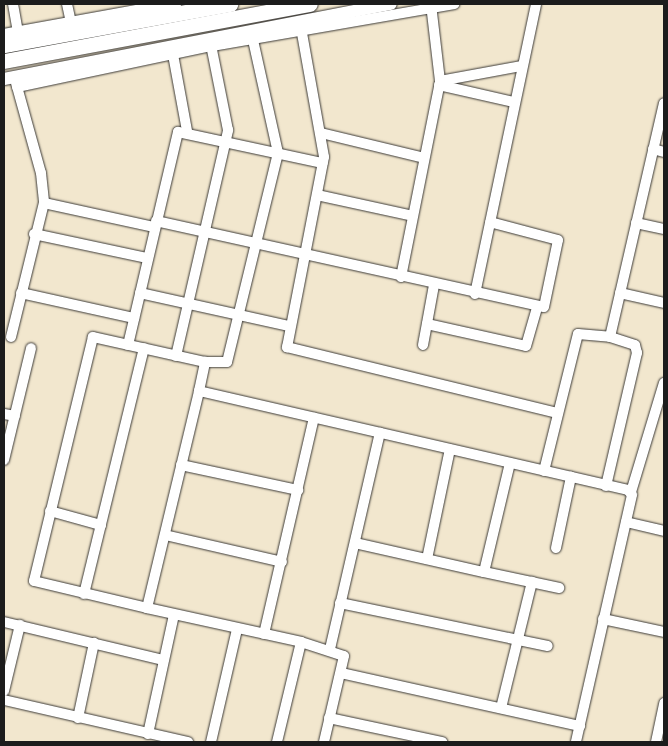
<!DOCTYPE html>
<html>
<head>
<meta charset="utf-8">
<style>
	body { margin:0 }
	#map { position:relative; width:668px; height:746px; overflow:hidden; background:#f2e7ce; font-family:Caveat,sans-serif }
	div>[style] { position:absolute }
	.roads { filter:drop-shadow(0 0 1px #3c3a37) drop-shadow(0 0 1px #3c3a37) }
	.minor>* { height:10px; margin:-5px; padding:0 5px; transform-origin:5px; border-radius:5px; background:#fff }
	.major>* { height:12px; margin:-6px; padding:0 6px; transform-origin:6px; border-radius:6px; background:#fff }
	.highway>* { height:15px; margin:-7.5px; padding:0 7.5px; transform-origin:7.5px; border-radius:7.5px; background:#fff }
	span { translate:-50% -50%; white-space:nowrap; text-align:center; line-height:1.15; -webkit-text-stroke:4px #fff; paint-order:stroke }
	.frame { position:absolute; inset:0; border:5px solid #1c1c1c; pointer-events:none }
</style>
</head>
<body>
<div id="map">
	<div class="roads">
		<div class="minor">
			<i style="left:13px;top:4px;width:28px;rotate:80deg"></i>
			<i style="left:67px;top:4px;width:19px;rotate:78deg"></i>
			<i style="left:300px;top:22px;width:137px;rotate:79.9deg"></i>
			<i style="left:324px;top:157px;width:194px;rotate:101deg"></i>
			<i style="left:287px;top:347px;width:278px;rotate:13.7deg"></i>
			<i style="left:251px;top:31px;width:125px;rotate:77.5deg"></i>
			<i style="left:278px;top:153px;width:215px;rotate:103.7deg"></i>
			<i style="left:227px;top:362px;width:22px;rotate:180deg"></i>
			<i style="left:205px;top:362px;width:115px;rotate:-167.4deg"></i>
			<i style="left:93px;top:337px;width:251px;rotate:103.6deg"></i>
			<i style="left:34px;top:581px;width:116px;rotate:13.4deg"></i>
			<i style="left:147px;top:608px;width:223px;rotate:-76.5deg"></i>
			<i style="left:199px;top:391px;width:440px;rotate:13deg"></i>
			<i style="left:628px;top:490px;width:6px;rotate:51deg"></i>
			<i style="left:632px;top:495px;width:253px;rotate:102.8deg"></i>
			<i style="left:172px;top:49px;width:83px;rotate:79.6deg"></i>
			<i style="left:440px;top:81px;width:82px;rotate:-10.5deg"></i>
			<i style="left:16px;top:83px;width:93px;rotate:74.5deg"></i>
			<i style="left:41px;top:173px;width:30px;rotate:84deg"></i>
			<i style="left:439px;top:85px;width:77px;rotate:12.8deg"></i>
			<i style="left:17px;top:87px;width:199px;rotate:-11.9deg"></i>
			<i style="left:212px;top:46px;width:246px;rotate:-9.8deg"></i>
			<i style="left:321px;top:133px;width:106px;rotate:13.6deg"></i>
			<i style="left:653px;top:149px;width:11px;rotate:15deg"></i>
			<i style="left:317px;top:195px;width:98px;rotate:12.3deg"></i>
			<i style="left:156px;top:221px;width:397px;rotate:12.5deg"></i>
			<i style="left:544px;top:307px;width:68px;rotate:-78.2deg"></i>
			<i style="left:558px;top:240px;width:70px;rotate:-165.2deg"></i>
			<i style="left:636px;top:223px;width:29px;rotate:12deg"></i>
			<i style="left:34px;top:234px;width:116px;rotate:12deg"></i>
			<i style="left:401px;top:277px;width:200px;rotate:-78.7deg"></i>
			<i style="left:440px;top:81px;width:78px;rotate:-96.7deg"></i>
			<i style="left:21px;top:293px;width:116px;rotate:12.5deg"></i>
			<i style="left:140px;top:293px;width:153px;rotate:12.5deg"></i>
			<i style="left:620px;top:293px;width:45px;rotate:12.8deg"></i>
			<i style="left:475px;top:294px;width:296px;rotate:-78.1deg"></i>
			<i style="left:427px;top:324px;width:101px;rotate:12.5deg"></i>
			<i style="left:526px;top:346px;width:40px;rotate:-74deg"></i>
			<i style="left:11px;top:337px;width:138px;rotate:-76.2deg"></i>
			<i style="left:44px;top:203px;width:113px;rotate:12.3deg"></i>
			<i style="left:128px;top:345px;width:219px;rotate:-76.8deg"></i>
			<i style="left:178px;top:132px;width:148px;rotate:12.1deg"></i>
			<i style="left:423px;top:345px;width:61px;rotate:-79.6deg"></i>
			<i style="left:176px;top:356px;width:232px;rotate:-77deg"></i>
			<i style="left:228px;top:130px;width:92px;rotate:-101.3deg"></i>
			<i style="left:199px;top:391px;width:30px;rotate:-78deg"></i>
			<i style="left:4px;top:414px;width:11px;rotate:10deg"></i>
			<i style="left:4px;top:460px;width:115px;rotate:-76.4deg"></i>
			<i style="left:181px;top:465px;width:120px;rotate:12.1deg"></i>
			<i style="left:544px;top:471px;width:141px;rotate:-76.1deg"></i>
			<i style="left:578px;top:334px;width:32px;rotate:5deg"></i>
			<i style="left:606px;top:486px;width:137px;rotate:-76.9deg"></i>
			<i style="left:637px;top:353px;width:8px;rotate:-104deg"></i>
			<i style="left:635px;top:345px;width:26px;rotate:-162deg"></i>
			<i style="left:610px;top:337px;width:240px;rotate:-77deg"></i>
			<i style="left:631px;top:492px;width:114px;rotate:-73.2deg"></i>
			<i style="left:50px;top:511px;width:53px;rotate:15.4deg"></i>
			<i style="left:626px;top:522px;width:39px;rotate:13deg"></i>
			<i style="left:165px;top:535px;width:120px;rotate:13deg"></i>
			<i style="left:355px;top:543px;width:132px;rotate:12.7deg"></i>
			<i style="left:484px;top:572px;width:112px;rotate:-76.6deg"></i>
			<i style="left:556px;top:548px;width:73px;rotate:-78.1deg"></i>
			<i style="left:427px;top:559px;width:112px;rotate:-78.2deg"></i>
			<i style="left:484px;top:572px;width:77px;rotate:12deg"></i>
			<i style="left:84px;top:594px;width:253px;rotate:-76.3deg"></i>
			<i style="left:340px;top:603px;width:212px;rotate:11.7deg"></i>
			<i style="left:147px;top:608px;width:158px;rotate:12.4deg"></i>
			<i style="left:301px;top:642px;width:103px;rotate:103.5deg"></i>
			<i style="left:603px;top:619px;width:62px;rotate:12deg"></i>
			<i style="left:4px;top:622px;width:163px;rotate:13.4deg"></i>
			<i style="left:264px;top:634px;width:222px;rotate:-77deg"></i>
			<i style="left:301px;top:642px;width:45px;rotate:18deg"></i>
			<i style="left:344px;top:656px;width:88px;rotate:103.1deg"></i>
			<i style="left:330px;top:649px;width:222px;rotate:-77deg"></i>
			<i style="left:341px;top:673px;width:245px;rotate:12.5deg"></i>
			<i style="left:4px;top:691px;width:68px;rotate:-76.4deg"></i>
			<i style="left:4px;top:700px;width:189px;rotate:12.9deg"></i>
			<i style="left:501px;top:708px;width:130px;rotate:-76.2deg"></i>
			<i style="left:78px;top:718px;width:77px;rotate:-78deg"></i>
			<i style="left:329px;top:718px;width:116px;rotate:12deg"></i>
			<i style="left:148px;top:734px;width:122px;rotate:-77.7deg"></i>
			<i style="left:211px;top:742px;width:116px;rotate:-77deg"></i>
			<i style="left:656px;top:742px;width:40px;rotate:-78deg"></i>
		</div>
		<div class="major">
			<i style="left:4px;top:35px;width:174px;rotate:-10.3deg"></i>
			<i style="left:4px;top:79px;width:394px;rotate:-11deg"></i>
		</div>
		<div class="highway">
			<i style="left:4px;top:45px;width:230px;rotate:-10.3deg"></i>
			<i style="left:4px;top:61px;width:311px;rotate:-10.6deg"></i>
		</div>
	</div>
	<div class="frame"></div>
</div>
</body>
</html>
